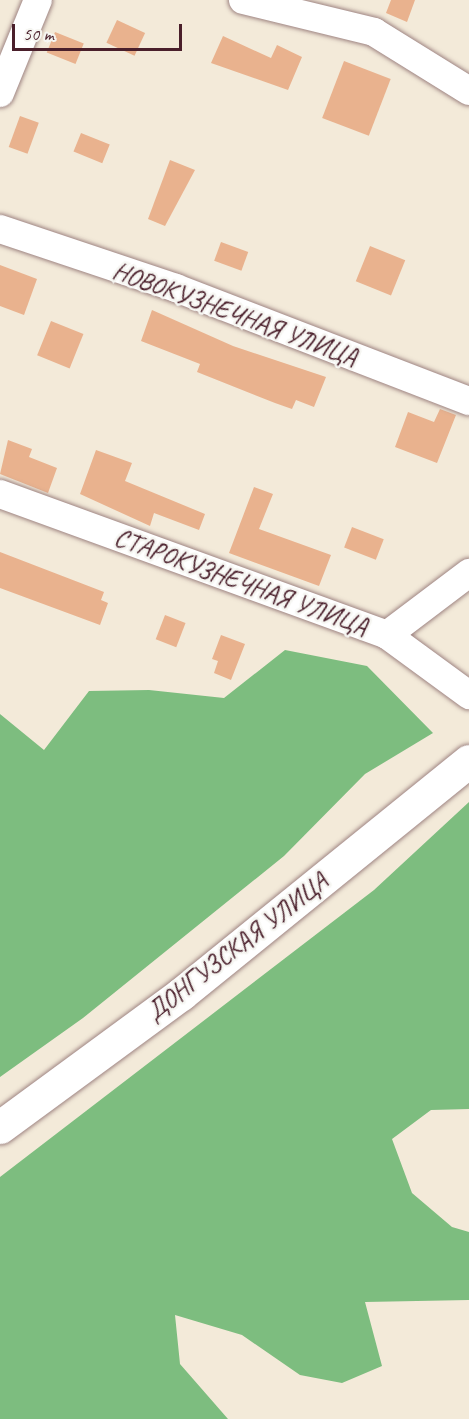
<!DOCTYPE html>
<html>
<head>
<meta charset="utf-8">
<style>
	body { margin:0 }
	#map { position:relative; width:469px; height:1419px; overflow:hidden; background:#f3ead9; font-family:Caveat,sans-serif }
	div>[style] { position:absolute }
	.forest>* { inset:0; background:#7dbd7f }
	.building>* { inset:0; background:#e9b28e; transform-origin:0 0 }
	.roads { filter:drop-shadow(0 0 2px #9e8482) drop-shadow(0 0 2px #9e8482) }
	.minor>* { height:28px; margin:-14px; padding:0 14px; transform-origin:14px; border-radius:14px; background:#fff }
	.major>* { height:33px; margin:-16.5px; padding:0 16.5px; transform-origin:16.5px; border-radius:16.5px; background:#fff }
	span { translate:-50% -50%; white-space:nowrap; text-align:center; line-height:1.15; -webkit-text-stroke:5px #f6f6f2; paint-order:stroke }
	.street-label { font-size:26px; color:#4a1f2b }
	.scale { position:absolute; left:12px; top:24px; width:170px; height:27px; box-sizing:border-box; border:3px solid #4a1f2b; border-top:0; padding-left:8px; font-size:18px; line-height:21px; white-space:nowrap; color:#4a1f2b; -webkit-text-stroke:4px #f6f6f2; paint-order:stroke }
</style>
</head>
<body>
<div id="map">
	<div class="forest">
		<i style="clip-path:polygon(285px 650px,367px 666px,433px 733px,365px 774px,284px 856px,83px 1018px,0 1077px,0 714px,44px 750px,89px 691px,149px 690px,224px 698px)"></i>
		<i style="clip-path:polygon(469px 802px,469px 1109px,431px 1110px,392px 1139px,412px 1193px,452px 1227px,469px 1232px,469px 1300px,365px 1302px,382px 1366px,342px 1383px,300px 1375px,242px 1335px,175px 1315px,180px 1364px,228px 1419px,0 1419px,0 1177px,374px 890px)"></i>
	</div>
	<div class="building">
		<i style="clip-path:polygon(391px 0,415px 0,407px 22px,386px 13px)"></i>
		<i style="left:117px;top:20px;width:31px;height:25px;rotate:25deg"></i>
		<i style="left:55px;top:32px;width:31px;height:22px;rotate:22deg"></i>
		<i style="clip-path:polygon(223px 36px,271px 58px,277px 45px,302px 57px,288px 90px,211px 63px)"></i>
		<i style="left:344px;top:61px;width:50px;height:61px;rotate:21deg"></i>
		<i style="left:20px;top:116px;width:20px;height:33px;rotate:20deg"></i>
		<i style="left:81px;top:133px;width:31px;height:20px;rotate:22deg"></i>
		<i style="clip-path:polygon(170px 160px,195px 170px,165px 226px,148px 219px)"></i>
		<i style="left:221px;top:242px;width:29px;height:20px;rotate:20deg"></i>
		<i style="left:370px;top:246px;width:38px;height:38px;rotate:22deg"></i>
		<i style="clip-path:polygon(0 265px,37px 279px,24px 315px,0 306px)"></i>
		<i style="clip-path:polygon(152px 310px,233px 346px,326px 377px,314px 407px,296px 400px,292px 409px,275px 403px,197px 372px,200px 364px,141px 341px)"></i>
		<i style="left:51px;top:321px;width:35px;height:37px;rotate:22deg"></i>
		<i style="clip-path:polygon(440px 409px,456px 415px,437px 463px,395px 447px,408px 412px,434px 422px)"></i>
		<i style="clip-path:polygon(8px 440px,32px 449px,29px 457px,57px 468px,48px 493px,0 474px)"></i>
		<i style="clip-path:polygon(96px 450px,132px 463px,125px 481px,205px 514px,199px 530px,154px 513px,150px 526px,80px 494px)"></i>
		<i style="clip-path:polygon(254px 487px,273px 494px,259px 529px,331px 555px,319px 586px,229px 553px)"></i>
		<i style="left:352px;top:527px;width:34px;height:22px;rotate:21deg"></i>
		<i style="clip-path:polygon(0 552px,104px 592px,101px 600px,108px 603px,100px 625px,0 588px)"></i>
		<i style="left:165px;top:615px;width:22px;height:26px;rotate:21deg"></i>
		<i style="clip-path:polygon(221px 635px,245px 644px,231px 680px,214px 673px,218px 661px,212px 659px)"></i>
	</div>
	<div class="roads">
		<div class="minor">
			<i style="left:243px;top:0;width:135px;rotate:13.7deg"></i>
			<i style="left:374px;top:32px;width:112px;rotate:31.8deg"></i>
			<i style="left:0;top:93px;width:100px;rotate:-67.8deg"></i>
			<i style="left:0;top:229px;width:186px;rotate:18.5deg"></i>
			<i style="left:176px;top:288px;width:314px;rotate:21.1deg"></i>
			<i style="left:0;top:494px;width:412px;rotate:20deg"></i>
			<i style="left:387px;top:635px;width:102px;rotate:36.2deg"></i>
			<i style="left:387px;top:635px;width:103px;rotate:-37.1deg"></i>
		</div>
		<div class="major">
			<i style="left:0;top:1127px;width:225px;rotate:-36.3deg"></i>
			<i style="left:181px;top:994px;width:370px;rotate:-39deg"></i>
		</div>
	</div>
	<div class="street-label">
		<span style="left:235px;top:314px;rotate:20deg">НОВОКУЗНЕЧНАЯ УЛИЦА</span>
		<span style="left:241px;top:582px;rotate:20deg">СТАРОКУЗНЕЧНАЯ УЛИЦА</span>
		<span style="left:237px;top:947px;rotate:-38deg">ДОНГУЗСКАЯ УЛИЦА</span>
	</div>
	<div class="scale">50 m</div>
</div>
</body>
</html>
